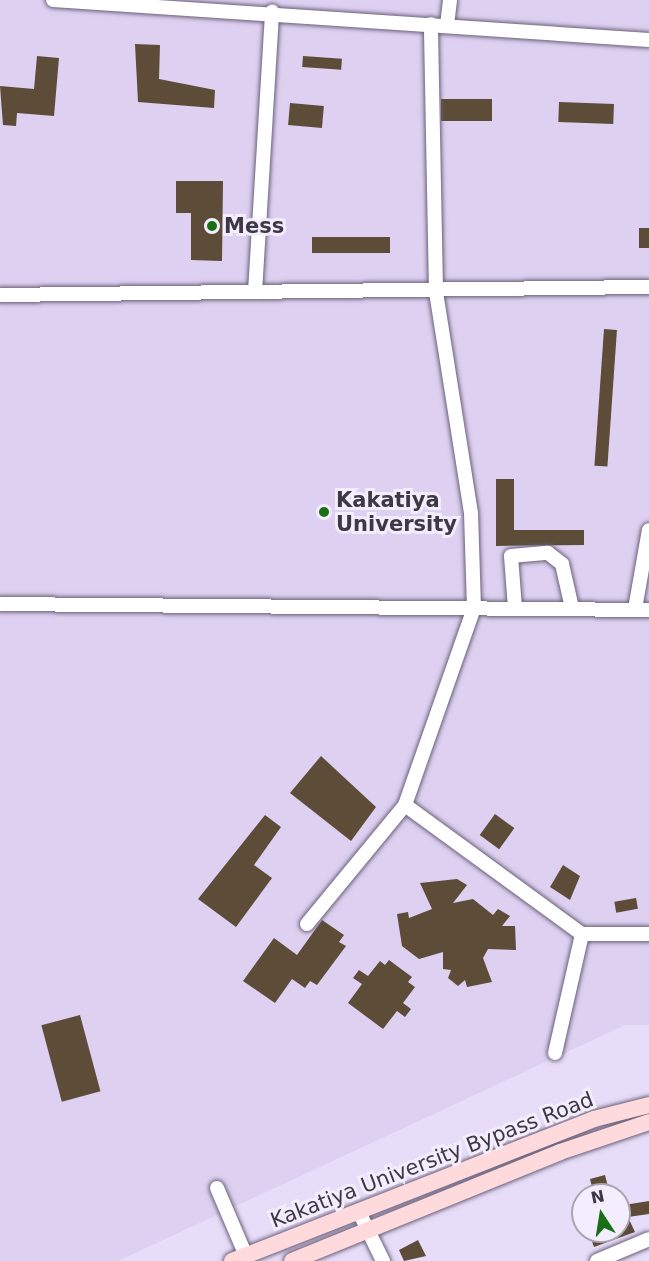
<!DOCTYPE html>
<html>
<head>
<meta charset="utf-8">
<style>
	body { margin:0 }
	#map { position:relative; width:649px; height:1261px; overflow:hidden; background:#e8ddf9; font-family:"DejaVu Sans",sans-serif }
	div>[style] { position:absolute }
	.built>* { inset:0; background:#ddd0f1 }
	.building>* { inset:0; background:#5d4c38; transform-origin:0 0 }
	.roads { filter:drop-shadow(0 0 2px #6b617a) drop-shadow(0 0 2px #6b617a) }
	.minor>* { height:14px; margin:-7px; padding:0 7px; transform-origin:7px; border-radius:7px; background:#fff }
	.major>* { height:16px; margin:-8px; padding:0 8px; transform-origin:8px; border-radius:8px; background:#ffdadc }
	.dots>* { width:16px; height:16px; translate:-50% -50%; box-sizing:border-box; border:3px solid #f3edfe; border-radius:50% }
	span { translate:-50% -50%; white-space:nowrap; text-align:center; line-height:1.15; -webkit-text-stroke:6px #f3edfe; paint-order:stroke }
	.poi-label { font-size:21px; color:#3d3843; font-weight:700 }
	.left { translate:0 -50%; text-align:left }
	.street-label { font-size:21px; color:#3d3843 }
	.north { position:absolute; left:571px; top:1183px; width:60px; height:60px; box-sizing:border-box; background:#f3edfe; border:2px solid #aaa5b3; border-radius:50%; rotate:348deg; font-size:16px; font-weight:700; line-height:24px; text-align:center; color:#3d3843 }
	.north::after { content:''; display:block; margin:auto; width:21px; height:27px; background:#1a6e16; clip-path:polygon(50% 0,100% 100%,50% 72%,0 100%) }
</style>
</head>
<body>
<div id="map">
	<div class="built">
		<i style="clip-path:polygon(0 0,649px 0,649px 1025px,625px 1025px,118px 1261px,0 1261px)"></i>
	</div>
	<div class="building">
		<i style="clip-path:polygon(135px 44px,160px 45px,159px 79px,215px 90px,214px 108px,138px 102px)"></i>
		<i style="clip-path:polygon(37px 56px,59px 58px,54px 116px,17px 113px,16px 126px,3px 125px,0 86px,34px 89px)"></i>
		<i style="left:303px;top:56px;width:39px;height:11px;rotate:4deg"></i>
		<i style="left:441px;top:99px;width:51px;height:22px"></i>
		<i style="left:559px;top:102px;width:55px;height:20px;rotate:2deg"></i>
		<i style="left:290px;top:103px;width:34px;height:22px;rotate:5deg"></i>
		<i style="clip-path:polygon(176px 181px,223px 181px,222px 261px,191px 260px,191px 213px,176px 213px)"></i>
		<i style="left:639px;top:228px;width:10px;height:20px"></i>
		<i style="left:390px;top:237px;width:16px;height:78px;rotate:90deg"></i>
		<i style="left:604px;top:329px;width:13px;height:137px;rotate:4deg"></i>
		<i style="clip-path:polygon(496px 479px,514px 479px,514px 530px,584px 530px,584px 545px,496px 546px)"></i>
		<i style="clip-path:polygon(321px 756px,376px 807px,351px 841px,290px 793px)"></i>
		<i style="left:495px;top:814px;width:24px;height:26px;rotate:36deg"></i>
		<i style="clip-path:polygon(265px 815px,281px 827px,254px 865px,272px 878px,236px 927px,198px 899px)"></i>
		<i style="clip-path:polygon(563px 865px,580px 876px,570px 900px,550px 887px)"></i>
		<i style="clip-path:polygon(457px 879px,467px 885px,453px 903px,473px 899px,493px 915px,498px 909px,510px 916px,502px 926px,515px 926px,516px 950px,488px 949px,483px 958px,492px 982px,467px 987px,465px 980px,458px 986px,448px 978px,451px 970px,443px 969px,443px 952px,419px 959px,402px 946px,397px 914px,408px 912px,409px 918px,432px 909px,420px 883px)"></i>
		<i style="left:636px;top:898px;width:11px;height:22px;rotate:80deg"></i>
		<i style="clip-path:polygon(322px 920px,344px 935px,339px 942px,346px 946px,317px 985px,310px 981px,305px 988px,292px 979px,275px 1003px,243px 981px,274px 938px,297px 955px)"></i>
		<i style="clip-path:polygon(389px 960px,412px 977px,408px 982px,415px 987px,403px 1003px,411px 1009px,405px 1017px,397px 1011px,383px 1029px,348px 1003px,362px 984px,353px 978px,359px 970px,368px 976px,380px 961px,385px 965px)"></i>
		<i style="left:80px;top:1015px;width:79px;height:40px;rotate:75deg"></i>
		<i style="clip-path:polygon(605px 1175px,610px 1195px,594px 1195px,590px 1179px)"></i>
		<i style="clip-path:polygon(619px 1196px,624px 1205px,649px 1201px,649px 1214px,628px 1217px,635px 1232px,594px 1247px,590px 1236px,619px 1231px)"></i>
		<i style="clip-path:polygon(418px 1240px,426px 1256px,404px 1261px,399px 1250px)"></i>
	</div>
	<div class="roads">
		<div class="minor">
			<i style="left:53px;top:0;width:597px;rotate:3.84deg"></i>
			<i style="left:447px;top:25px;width:25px;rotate:-83deg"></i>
			<i style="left:255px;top:292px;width:281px;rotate:-86.5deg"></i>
			<i style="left:0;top:295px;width:649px;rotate:-0.71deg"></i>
			<i style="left:0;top:604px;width:649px;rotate:0.53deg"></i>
			<i style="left:515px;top:608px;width:52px;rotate:-94.4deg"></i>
			<i style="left:511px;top:556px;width:37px;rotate:-5deg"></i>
			<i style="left:548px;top:553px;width:18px;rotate:38deg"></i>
			<i style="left:562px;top:564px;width:45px;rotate:77.2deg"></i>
			<i style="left:635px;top:609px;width:80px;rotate:-80deg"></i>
			<i style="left:405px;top:805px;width:219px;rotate:36.1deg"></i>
			<i style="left:582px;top:934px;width:67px"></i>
			<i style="left:307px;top:924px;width:154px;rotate:-50.5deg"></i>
			<i style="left:405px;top:805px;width:209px;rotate:-70.7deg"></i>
			<i style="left:474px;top:608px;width:95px;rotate:-91.8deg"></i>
			<i style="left:471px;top:513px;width:225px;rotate:-99deg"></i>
			<i style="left:436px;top:291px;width:267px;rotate:-91.1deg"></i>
			<i style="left:555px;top:1053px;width:122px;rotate:-77.2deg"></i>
			<i style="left:217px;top:1188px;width:74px;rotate:66.9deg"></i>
			<i style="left:359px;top:1212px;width:55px;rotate:63.9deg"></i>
			<i style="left:597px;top:1261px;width:56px;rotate:-22.9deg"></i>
		</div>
		<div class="major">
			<i style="left:232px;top:1261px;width:389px;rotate:-21.4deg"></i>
			<i style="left:594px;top:1119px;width:57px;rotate:-14.3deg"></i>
			<i style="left:292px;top:1261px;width:289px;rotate:-22.1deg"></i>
			<i style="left:560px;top:1152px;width:94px;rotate:-18.6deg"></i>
		</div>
	</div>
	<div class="dots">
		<i style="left:212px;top:226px;background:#1a6e16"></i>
		<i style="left:324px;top:512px;background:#1a6e16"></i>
	</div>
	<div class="poi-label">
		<span class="left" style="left:224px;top:226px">Mess</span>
		<span class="left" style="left:336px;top:512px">Kakatiya<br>University</span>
	</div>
	<div class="street-label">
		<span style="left:432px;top:1160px;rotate:-21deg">Kakatiya University Bypass Road</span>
	</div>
	<div class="north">N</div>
</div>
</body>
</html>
